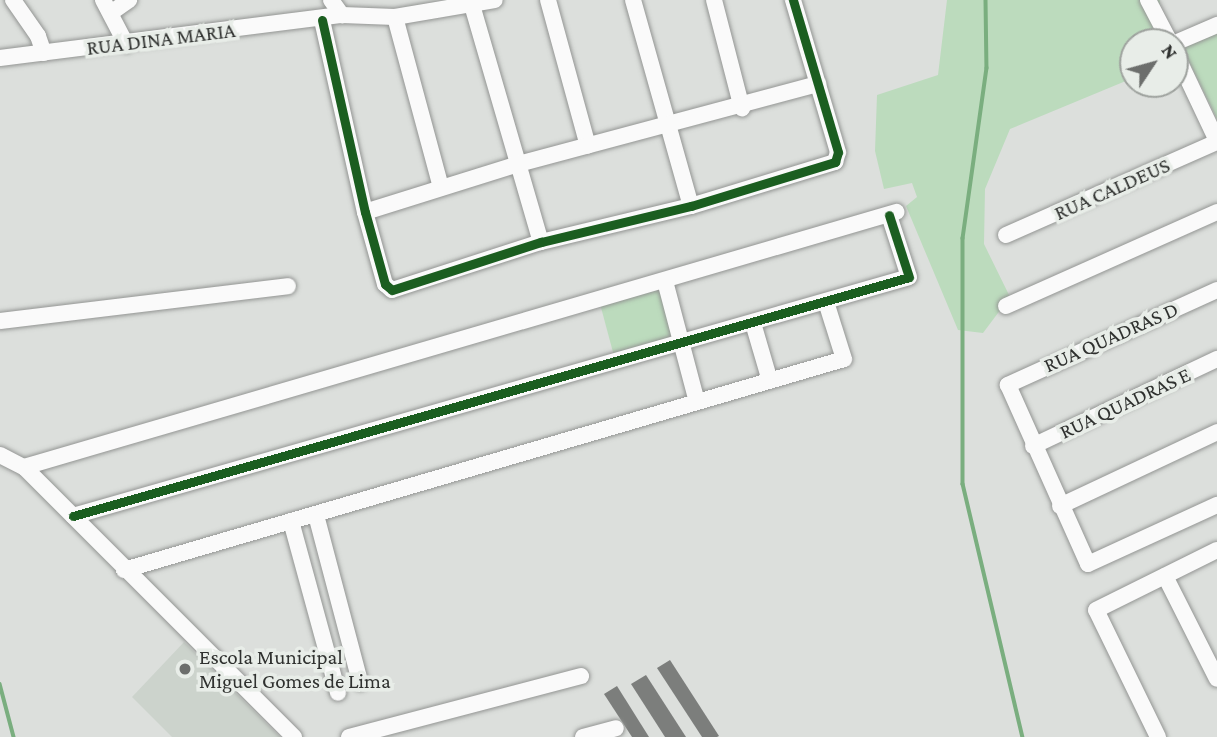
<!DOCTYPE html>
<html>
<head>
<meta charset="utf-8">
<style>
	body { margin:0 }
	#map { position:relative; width:1217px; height:737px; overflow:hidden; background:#dcdfdc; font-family:"Crimson Pro",serif }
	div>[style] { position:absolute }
	.built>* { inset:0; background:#ccd3cc }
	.green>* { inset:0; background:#bcdbbd; transform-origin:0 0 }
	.stream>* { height:3.5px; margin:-1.75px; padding:0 1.75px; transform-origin:1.75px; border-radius:1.75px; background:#7aae7f }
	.building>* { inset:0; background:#7c7e7c }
	.roads { filter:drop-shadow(0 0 2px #939593) drop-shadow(0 0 2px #939593) }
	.minor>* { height:16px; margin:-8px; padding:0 8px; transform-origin:8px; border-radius:8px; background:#fafafa }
	.cycleway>* { height:9px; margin:-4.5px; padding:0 4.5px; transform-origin:4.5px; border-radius:4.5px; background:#1b5e20 }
	.dots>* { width:19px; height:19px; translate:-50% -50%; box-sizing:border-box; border:4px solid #e8ede8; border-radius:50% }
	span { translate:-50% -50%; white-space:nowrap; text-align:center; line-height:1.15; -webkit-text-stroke:7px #e8ede8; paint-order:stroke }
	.street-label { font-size:21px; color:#2f312f }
	.poi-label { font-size:21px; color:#2f312f }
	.left { translate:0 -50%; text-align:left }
	.north { position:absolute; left:1119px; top:28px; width:70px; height:70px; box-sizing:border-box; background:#e8ede8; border:2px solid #9ea29e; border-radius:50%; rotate:54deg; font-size:19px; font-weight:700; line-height:28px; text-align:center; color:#2f312f }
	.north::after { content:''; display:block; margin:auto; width:24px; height:32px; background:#6c6e6c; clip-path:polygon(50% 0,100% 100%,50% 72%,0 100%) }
</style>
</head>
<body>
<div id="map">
	<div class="built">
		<i style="clip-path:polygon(184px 642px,280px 737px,172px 737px,132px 697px)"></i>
	</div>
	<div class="green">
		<i style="clip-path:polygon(947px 0,1160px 0,1158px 42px,1133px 42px,1133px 78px,1010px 129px,985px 189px,984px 244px,1010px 297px,983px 333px,958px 330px,906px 206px,917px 197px,912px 183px,884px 189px,875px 151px,877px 95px,938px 75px)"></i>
		<i style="clip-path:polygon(1217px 32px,1217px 119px,1182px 47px)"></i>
		<i style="left:661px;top:288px;width:53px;height:63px;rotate:75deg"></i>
	</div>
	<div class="stream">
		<i style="left:986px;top:0;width:68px;rotate:89.2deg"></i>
		<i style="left:987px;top:68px;width:172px;rotate:98deg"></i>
		<i style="left:963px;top:238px;width:246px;rotate:90deg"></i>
		<i style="left:963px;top:484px;width:260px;rotate:76.7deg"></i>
		<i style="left:0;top:684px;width:55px;rotate:75.2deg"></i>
	</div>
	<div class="building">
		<i style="clip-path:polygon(670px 660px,719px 736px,717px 737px,702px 737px,657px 668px)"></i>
		<i style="clip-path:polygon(646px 675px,686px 737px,665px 737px,631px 684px)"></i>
		<i style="clip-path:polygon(617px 686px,649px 737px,632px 737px,604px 694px)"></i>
	</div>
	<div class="roads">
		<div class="minor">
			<i style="left:13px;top:0;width:44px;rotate:55.2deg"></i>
			<i style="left:38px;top:36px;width:18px;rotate:71deg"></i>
			<i style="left:103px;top:0;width:50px;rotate:62.4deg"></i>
			<i style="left:331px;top:0;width:19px;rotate:54deg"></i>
			<i style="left:548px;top:0;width:151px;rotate:74.7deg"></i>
			<i style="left:633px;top:0;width:214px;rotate:74.3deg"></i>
			<i style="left:714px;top:0;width:112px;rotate:75.5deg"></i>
			<i style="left:1148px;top:0;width:47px;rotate:62.4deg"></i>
			<i style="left:472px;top:5px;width:247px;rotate:73.8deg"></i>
			<i style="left:112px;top:12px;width:21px;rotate:-35deg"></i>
			<i style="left:395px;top:17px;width:176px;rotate:74.9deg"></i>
			<i style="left:322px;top:20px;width:197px;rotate:77.4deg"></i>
			<i style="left:365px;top:212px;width:75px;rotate:74.5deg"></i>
			<i style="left:385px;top:284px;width:9px;rotate:41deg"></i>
			<i style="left:392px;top:290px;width:157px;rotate:-17.9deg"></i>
			<i style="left:541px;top:242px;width:154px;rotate:-13.5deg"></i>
			<i style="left:691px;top:206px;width:151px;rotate:-17deg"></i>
			<i style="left:835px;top:162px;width:10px;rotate:-73deg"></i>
			<i style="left:838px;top:152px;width:159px;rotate:-106.5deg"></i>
			<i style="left:1175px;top:43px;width:46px;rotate:-23.2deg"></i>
			<i style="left:1175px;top:52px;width:98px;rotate:64.7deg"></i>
			<i style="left:0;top:58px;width:345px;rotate:-7.2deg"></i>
			<i style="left:342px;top:15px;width:53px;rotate:2.2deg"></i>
			<i style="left:395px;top:17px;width:101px;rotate:-9.6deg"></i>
			<i style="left:365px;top:212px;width:157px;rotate:-17.4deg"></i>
			<i style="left:515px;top:165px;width:314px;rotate:-15deg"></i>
			<i style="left:1006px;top:235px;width:231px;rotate:-23.8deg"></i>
			<i style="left:665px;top:281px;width:125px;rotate:75.2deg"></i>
			<i style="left:1217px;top:290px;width:230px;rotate:155.6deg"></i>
			<i style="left:1008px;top:385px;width:196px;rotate:65.9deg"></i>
			<i style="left:1088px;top:564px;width:142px;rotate:-24.6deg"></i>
			<i style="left:1006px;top:306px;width:231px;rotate:-24deg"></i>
			<i style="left:0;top:321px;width:290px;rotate:-6.9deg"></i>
			<i style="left:753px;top:323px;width:60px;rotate:73.7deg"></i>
			<i style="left:1033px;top:446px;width:204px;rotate:-25.3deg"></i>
			<i style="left:0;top:455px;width:27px;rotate:27deg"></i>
			<i style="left:24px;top:467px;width:382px;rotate:45deg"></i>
			<i style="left:24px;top:467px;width:909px;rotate:-16.3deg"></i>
			<i style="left:1060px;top:506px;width:174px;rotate:-25.2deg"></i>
			<i style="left:316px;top:515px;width:173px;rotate:75.2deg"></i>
			<i style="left:73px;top:516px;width:869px;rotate:-15.95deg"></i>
			<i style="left:909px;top:277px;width:65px;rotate:-107.9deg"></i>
			<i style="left:291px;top:521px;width:178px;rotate:74.7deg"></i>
			<i style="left:124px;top:570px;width:750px;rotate:-16.33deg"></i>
			<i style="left:844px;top:359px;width:60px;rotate:-107.5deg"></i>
			<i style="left:1165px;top:576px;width:115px;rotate:63.2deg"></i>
			<i style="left:349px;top:737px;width:240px;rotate:-14.7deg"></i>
			<i style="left:583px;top:737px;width:34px;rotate:-15deg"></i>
			<i style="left:1158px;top:737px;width:141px;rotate:-116deg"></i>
			<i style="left:1096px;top:610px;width:135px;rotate:-26.4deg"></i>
		</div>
	</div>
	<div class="cycleway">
		<i style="left:322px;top:20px;width:197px;rotate:77.4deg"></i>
		<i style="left:365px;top:212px;width:75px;rotate:74.5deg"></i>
		<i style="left:385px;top:284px;width:9px;rotate:41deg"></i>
		<i style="left:392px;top:290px;width:157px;rotate:-17.9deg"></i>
		<i style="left:541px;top:242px;width:154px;rotate:-13.5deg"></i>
		<i style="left:691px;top:206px;width:151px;rotate:-17deg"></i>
		<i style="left:835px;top:162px;width:10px;rotate:-73deg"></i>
		<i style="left:838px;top:152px;width:159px;rotate:-106.5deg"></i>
		<i style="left:73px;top:516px;width:869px;rotate:-15.95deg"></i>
		<i style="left:909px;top:277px;width:65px;rotate:-107.9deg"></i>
	</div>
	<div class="dots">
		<i style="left:185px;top:669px;background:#6c6e6c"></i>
	</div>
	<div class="street-label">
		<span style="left:161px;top:39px;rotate:-7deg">RUA DINA MARIA</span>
		<span style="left:1112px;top:189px;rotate:-24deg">RUA CALDEUS</span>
		<span style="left:1111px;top:337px;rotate:-24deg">RUA QUADRAS D</span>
		<span style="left:1125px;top:403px;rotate:-25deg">RUA QUADRAS E</span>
	</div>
	<div class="poi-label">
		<span class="left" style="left:199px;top:669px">Escola Municipal<br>Miguel Gomes de Lima</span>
	</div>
	<div class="north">N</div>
</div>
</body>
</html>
